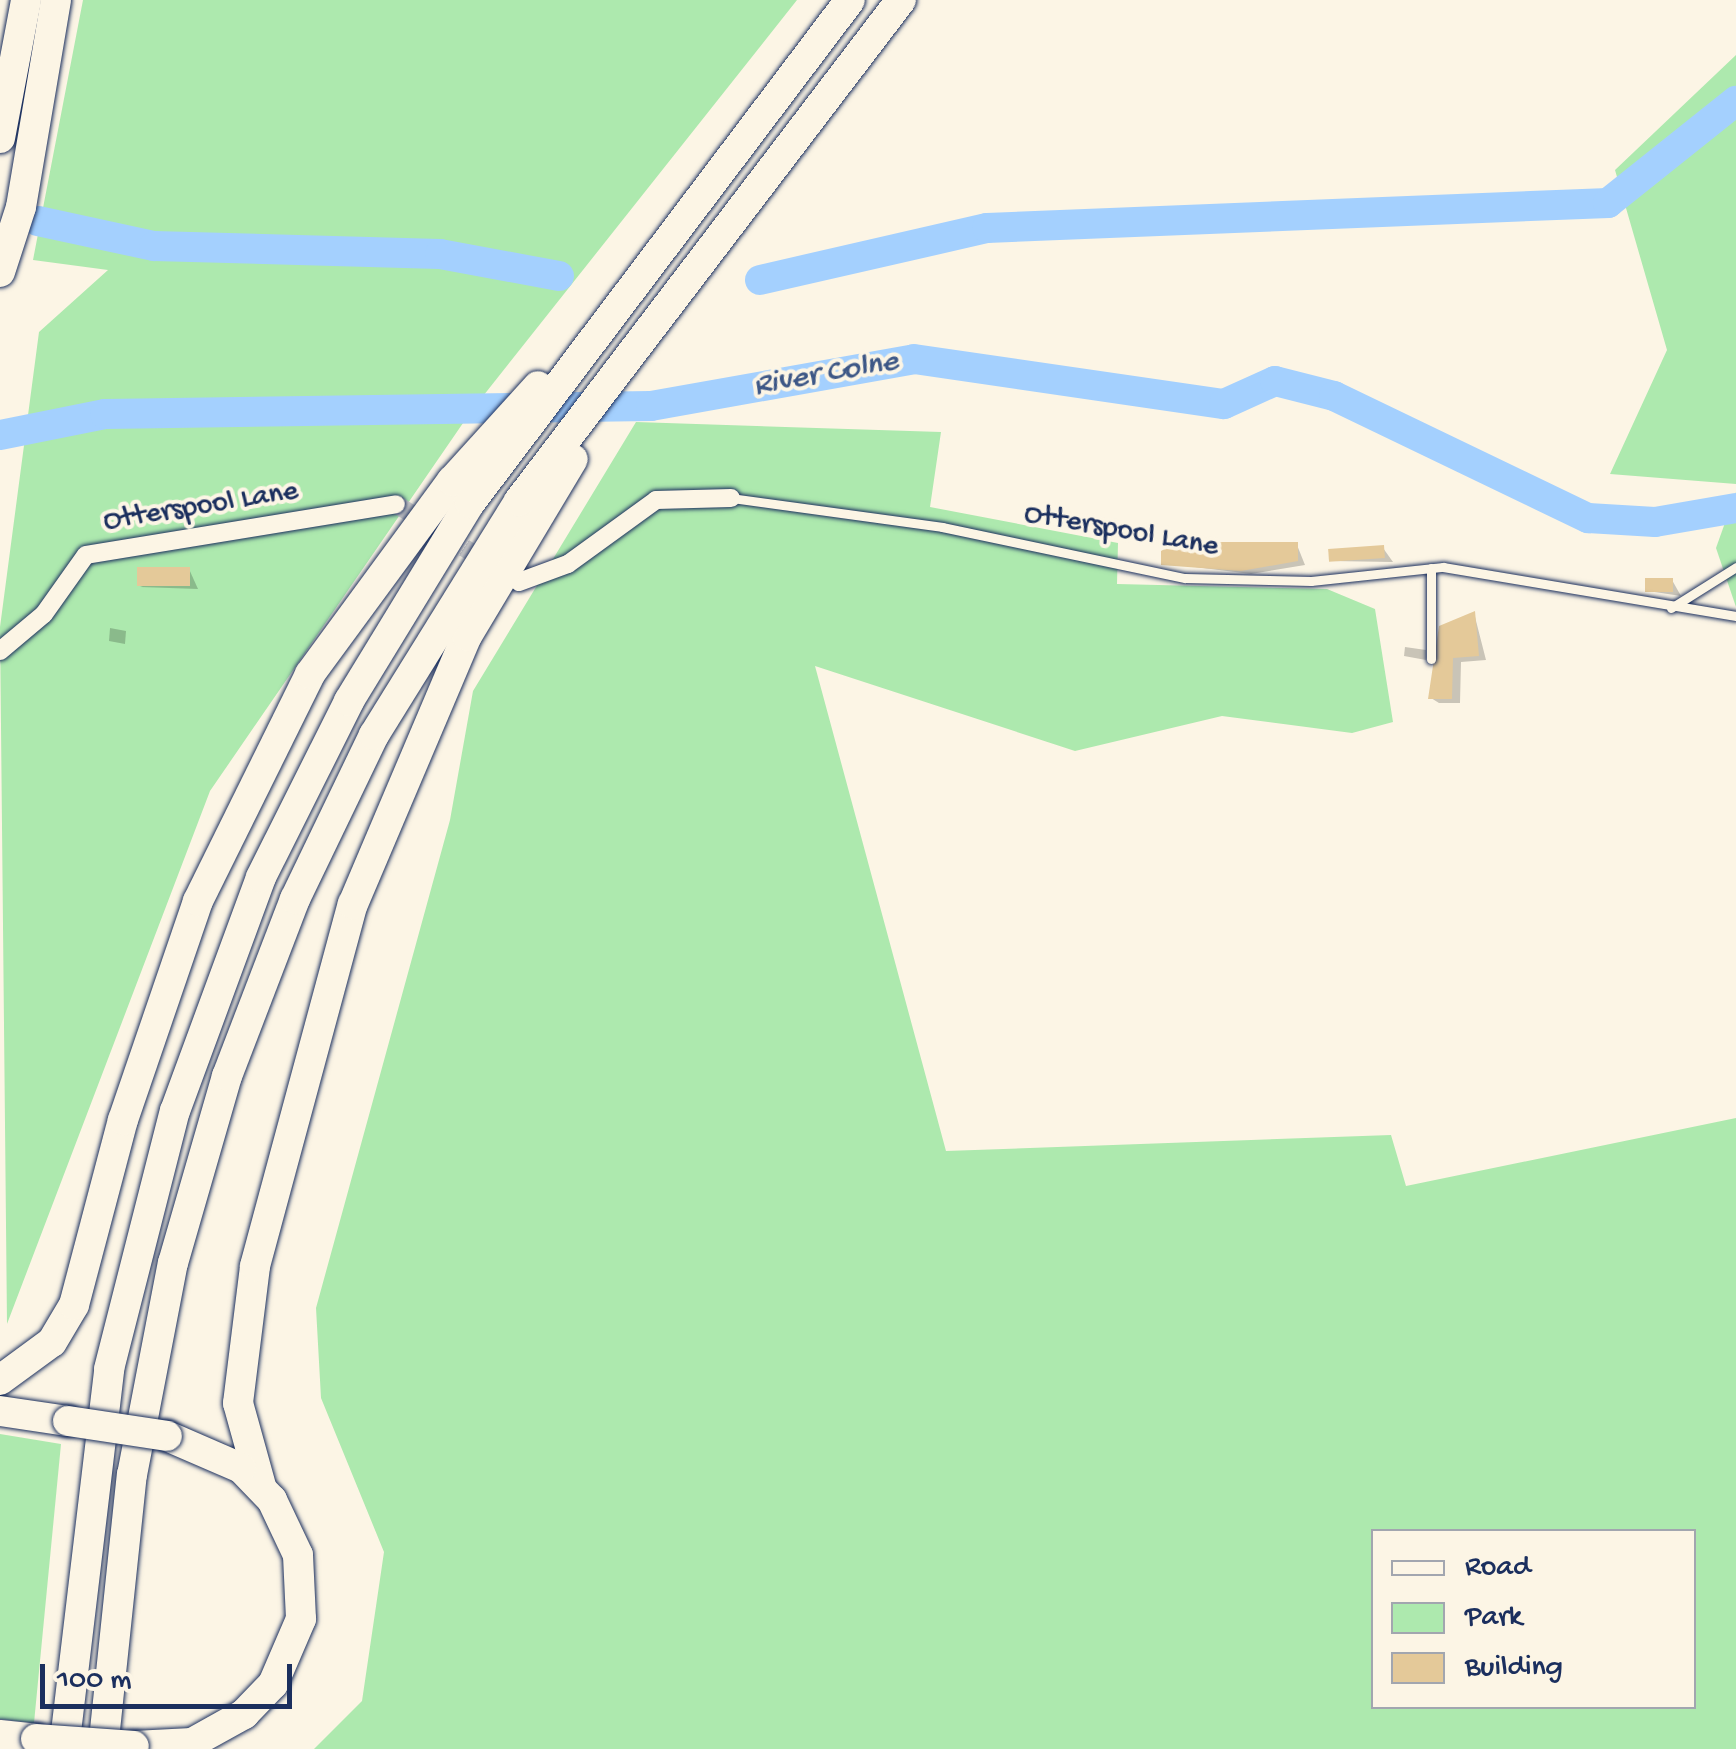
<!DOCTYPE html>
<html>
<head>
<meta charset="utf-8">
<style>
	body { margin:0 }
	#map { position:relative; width:1736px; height:1749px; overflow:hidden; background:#fcf5e5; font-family:"Gochi Hand",sans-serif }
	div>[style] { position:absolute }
	.green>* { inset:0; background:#ade9ae }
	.shadow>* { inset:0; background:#0003 }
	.river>* { height:30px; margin:-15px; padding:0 15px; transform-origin:15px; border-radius:15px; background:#a4d0fe }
	.building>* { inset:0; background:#e4c999; transform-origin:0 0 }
	.street-tunnel>* { height:18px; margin-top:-9px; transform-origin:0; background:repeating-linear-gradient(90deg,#cfcdca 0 18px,transparent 0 27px) }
	.roads { filter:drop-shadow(0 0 2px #1b2f5e) drop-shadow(0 0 2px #1b2f5e) }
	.lane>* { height:9px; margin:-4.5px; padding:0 4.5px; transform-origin:4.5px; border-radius:4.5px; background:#fcf5e5 }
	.street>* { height:18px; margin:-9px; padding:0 9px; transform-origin:9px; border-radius:9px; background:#fcf5e5 }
	.highway>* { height:30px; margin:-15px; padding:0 15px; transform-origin:15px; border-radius:15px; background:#fcf5e5 }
	.bridges { filter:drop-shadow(0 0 2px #1b2f5e) drop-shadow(0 0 2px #1b2f5e) }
	.highway-bridge>* { height:30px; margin:-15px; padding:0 15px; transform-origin:15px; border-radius:15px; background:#fcf5e5 }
	span { translate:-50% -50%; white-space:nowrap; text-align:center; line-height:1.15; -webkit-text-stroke:8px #fcf5e5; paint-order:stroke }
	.street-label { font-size:30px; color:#1b2f5e }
	.water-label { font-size:32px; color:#3d5786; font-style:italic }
	.legend { position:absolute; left:1371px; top:1529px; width:325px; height:180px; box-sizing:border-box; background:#fcf5e5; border:2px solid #a2a6af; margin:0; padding:12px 18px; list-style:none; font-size:30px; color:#1b2f5e }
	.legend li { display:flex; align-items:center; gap:20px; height:50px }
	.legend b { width:50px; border:2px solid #a2a6af }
	.scale { position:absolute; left:40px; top:1664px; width:252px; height:45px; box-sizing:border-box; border:5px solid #1b2f5e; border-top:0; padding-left:12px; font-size:30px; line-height:35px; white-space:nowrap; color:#1b2f5e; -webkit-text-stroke:8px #fcf5e5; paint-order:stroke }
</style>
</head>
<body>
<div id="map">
	<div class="green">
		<i style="clip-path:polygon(83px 0,797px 0,472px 410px,210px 791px,7px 1324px,0 627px,39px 332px,108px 270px,33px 260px)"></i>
		<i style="clip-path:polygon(1736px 55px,1736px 484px,1610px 474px,1667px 350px,1615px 170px)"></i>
		<i style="clip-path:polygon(evenodd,636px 422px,941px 432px,930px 507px,1118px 543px,1117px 584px,1327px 589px,1375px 609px,1393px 722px,1352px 733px,1222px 716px,1075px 751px,815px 666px,946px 1151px,1391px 1135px,1406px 1186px,1736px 1118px,1736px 1749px,314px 1749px,362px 1701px,384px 1552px,321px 1398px,316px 1308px,450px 820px,473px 691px,636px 422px,1374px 1532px,1694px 1532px,1694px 1706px,1374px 1706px,1374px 1532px)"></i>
		<i style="clip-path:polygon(1736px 492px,1736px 607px,1716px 548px)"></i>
		<i style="clip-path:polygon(0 1434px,61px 1444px,34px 1723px,0 1719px)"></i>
	</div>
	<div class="shadow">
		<i style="clip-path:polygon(1297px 545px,1305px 565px,1251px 574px,1163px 563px)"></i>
		<i style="clip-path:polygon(1383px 548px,1393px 562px,1331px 561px)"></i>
		<i style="clip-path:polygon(189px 569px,198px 589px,140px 587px)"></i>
		<i style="clip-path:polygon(1672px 580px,1681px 596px,1648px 591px)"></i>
		<i style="clip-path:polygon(1474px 613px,1486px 660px,1461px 662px,1460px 703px,1439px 703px,1431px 698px)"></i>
		<i style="clip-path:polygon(110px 628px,126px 631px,125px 644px,109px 641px)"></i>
		<i style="clip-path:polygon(1405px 647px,1426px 650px,1426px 660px,1404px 656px)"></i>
	</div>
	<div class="river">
		<i style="left:38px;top:221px;width:119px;rotate:12.2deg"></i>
		<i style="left:154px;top:246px;width:286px;rotate:1.6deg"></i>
		<i style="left:440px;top:254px;width:121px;rotate:10.5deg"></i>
		<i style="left:760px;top:280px;width:233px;rotate:-12.9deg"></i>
		<i style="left:987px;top:228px;width:622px;rotate:-2.31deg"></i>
		<i style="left:1608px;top:203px;width:164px;rotate:-38.6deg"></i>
		<i style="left:0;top:435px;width:107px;rotate:-11.3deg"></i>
		<i style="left:105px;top:414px;width:546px;rotate:-0.84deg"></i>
		<i style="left:651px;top:406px;width:267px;rotate:-10.1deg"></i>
		<i style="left:914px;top:359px;width:313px;rotate:8.3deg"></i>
		<i style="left:1224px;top:404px;width:56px;rotate:-24.3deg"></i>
		<i style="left:1275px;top:381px;width:61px;rotate:14.3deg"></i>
		<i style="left:1334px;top:396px;width:282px;rotate:25.7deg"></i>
		<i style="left:1588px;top:518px;width:67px;rotate:3.4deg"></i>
		<i style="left:1655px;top:522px;width:82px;rotate:-9.8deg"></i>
	</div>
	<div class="building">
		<i style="clip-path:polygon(1178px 542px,1298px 542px,1298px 561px,1241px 571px,1161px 565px,1161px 551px)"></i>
		<i style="left:1384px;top:545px;width:13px;height:56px;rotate:86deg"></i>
		<i style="left:190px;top:567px;width:19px;height:53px;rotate:90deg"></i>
		<i style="left:1645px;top:578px;width:28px;height:14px"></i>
		<i style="clip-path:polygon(1475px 611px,1479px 656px,1453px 658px,1452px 699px,1428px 699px,1439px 626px)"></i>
	</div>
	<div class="street-tunnel">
		<i style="left:396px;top:504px;width:109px;rotate:32.7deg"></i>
	</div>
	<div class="roads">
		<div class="lane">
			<i style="left:731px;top:498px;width:213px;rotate:7.8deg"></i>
			<i style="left:942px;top:527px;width:248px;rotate:11.9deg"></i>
			<i style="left:1185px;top:578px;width:126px;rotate:1.4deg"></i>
			<i style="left:1311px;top:581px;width:133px;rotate:-6.1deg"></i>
			<i style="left:1443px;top:567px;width:297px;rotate:9.5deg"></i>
			<i style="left:1431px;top:568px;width:91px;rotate:90deg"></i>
			<i style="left:1671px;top:608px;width:77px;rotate:-32.2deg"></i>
		</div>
		<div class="street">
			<i style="left:519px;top:582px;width:52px;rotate:-20.2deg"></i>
			<i style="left:568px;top:564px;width:109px;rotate:-36deg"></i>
			<i style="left:656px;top:500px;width:75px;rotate:-1.5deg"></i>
			<i style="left:0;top:651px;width:57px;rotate:-40.1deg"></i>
			<i style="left:44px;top:614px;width:72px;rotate:-54.6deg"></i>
			<i style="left:86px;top:555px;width:314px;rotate:-9.3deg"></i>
		</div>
		<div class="highway">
			<i style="left:0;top:138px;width:140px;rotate:-79.3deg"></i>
			<i style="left:0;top:272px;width:68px;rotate:-72.1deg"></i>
			<i style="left:21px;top:207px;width:210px;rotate:-80.4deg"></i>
			<i style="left:0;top:1380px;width:64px;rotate:-36.2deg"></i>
			<i style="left:52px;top:1342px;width:43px;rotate:-59.3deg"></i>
			<i style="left:74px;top:1305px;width:191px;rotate:-75.2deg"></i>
			<i style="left:123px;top:1120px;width:231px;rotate:-71.1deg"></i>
			<i style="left:198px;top:901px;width:253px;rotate:-63.7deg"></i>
			<i style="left:310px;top:674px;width:240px;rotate:-53.7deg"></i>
			<i style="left:452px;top:481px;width:128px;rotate:-47.8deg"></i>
			<i style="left:0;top:1411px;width:69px;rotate:8.4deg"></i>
			<i style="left:261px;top:1486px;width:86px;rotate:-105.5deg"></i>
			<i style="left:238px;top:1403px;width:138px;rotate:-82.9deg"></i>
			<i style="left:255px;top:1266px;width:375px;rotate:-74.9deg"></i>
			<i style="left:353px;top:904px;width:291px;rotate:-67deg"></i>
			<i style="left:467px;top:636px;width:206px;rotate:-59.1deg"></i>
			<i style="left:0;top:1735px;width:36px;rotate:6deg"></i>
			<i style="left:134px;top:1746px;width:58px;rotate:-3deg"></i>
			<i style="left:192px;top:1743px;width:60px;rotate:-29.1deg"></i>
			<i style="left:244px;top:1714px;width:42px;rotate:-46deg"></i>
			<i style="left:273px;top:1684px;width:71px;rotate:-66.7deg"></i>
			<i style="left:301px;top:1619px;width:64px;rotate:-92.7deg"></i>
			<i style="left:298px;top:1555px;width:61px;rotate:-115.3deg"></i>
			<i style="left:272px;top:1500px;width:45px;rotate:-134.1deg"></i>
			<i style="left:241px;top:1468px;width:81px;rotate:-156.6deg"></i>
			<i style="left:64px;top:1749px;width:383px;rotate:-83.2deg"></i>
			<i style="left:109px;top:1369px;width:266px;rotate:-75.7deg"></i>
			<i style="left:175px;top:1111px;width:249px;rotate:-69.8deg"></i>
			<i style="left:261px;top:877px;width:197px;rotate:-63.4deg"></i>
			<i style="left:349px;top:701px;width:232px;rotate:-58.6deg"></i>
			<i style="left:470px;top:503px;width:630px;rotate:-52.93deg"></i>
			<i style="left:103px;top:1749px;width:276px;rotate:-84deg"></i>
			<i style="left:132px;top:1475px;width:216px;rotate:-79.1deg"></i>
			<i style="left:173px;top:1263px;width:195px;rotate:-73.9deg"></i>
			<i style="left:227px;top:1076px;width:190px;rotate:-69deg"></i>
			<i style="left:295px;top:899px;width:182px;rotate:-64.3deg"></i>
			<i style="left:374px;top:735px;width:275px;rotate:-58.2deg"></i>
			<i style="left:519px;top:501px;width:630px;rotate:-52.68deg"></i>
		</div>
	</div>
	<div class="bridges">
		<div class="highway-bridge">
			<i style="left:68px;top:1421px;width:100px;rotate:8.6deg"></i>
			<i style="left:36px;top:1739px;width:98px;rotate:4.1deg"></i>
		</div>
	</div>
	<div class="street-label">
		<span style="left:201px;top:508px;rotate:-9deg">Otterspool Lane</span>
		<span style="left:1121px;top:532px;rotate:10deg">Otterspool Lane</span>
	</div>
	<div class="water-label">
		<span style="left:826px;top:375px;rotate:-10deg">River Colne</span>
	</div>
	<ul class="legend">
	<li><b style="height:12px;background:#fcf5e5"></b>Road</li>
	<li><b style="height:28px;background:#ade9ae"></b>Park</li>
	<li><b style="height:28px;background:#e4c999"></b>Building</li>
	</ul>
	<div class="scale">100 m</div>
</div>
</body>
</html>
